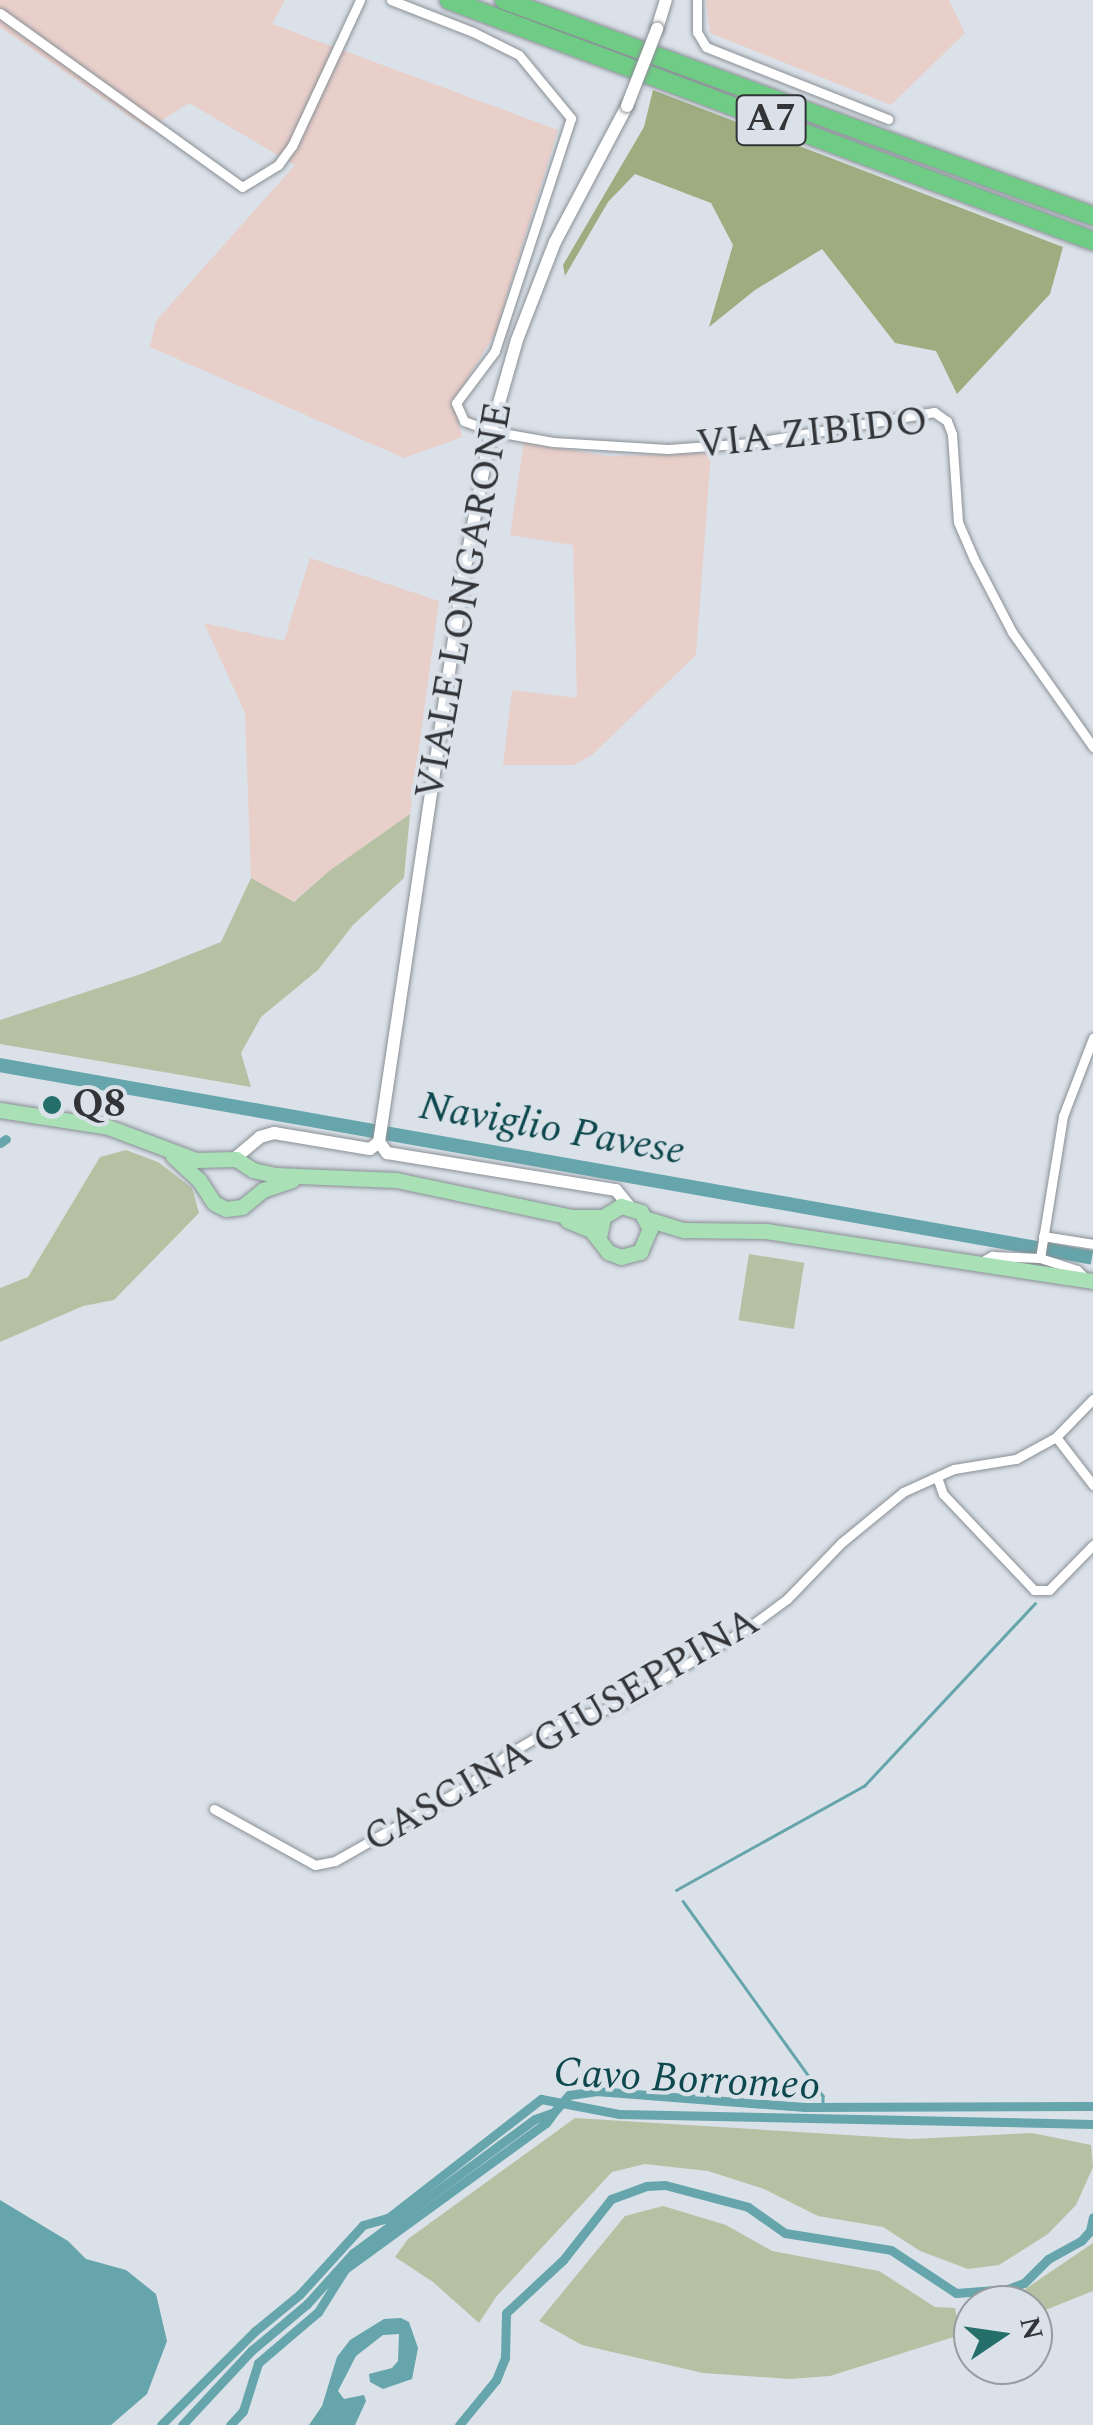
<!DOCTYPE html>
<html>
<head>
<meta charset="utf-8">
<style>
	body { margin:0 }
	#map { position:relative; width:1093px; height:2425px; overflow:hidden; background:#dae1e8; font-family:Spectral,serif }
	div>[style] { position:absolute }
	.industrial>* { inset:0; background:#e9cfca }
	.green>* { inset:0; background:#b6c1a3; transform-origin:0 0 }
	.forest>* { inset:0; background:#9dad7f }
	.water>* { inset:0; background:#65a5ab; transform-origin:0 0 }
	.stream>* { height:2.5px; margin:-1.25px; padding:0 1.25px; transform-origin:1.25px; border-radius:1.25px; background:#65a5ab }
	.canal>* { height:9px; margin:-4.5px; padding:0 4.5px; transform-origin:4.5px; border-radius:4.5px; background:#65a5ab }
	.roads { filter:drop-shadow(0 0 2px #898f95) drop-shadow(0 0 2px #898f95) }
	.minor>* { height:9px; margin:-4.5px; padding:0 4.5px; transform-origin:4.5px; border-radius:4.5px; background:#fff }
	.secondary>* { height:12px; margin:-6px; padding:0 6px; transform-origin:6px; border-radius:6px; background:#fff }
	.primary>* { height:15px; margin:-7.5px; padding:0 7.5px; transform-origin:7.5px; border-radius:7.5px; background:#a9e0b6 }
	.motorway>* { height:18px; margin:-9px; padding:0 9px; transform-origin:9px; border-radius:9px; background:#6fcc85 }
	.bridges { filter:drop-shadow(0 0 2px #898f95) drop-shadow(0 0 2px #898f95) }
	.secondary-bridge>* { height:12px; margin:-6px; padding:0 6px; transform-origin:6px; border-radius:6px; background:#fff }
	.dots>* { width:28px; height:28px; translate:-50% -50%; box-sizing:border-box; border:5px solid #dae1e8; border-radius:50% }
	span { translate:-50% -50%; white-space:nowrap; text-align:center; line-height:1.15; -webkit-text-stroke:8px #dae1e8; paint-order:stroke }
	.shield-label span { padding:2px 8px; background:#dae1e8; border:2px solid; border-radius:8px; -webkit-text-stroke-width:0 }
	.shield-label { font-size:38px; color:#323437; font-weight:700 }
	.street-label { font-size:40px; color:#323437 }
	.poi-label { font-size:40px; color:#323437; font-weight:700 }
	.left { translate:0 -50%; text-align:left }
	.water-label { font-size:42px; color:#0c484d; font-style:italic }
	.north { position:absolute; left:953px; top:2285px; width:100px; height:100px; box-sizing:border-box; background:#dae1e8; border:2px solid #979ca1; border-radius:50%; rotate:77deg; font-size:28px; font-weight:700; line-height:40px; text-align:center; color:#323437 }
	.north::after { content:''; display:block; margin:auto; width:35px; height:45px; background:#246f6a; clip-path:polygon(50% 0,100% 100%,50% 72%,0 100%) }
</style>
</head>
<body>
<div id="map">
	<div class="industrial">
		<i style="clip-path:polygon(0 0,285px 0,272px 24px,558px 130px,495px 334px,453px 401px,462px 437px,404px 458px,150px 347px,156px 321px,295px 165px,189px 103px,148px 129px,0 27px)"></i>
		<i style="clip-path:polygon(706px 0,949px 0,965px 33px,891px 105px,710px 33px)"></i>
		<i style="clip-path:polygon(524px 442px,607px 456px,711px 453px,696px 655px,593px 754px,574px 765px,503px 765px,512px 690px,577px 698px,573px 545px,510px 535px)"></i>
		<i style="clip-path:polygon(310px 558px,439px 601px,410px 814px,329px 871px,293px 902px,251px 878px,245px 713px,204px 623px,284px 641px)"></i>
	</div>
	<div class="green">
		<i style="clip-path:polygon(410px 814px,404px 878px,353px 925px,318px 970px,261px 1017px,241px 1053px,251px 1087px,0 1044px,0 1020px,141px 974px,221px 942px,251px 878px,294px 902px,329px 871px)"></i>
		<i style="clip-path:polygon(126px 1150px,158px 1162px,192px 1188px,199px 1213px,114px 1300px,83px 1306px,0 1342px,0 1288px,28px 1277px,100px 1157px)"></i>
		<i style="left:749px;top:1254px;width:56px;height:67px;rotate:9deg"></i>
		<i style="clip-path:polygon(575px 2118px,911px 2139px,1032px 2133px,1091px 2145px,1093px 2167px,1076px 2205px,1048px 2234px,999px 2265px,968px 2269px,920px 2251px,883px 2227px,818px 2216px,764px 2189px,708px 2171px,645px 2164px,612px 2172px,496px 2297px,479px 2323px,433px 2282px,395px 2257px,408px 2239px)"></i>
		<i style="clip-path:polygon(663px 2206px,726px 2225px,772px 2251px,879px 2271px,935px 2307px,955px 2308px,960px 2335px,830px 2376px,790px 2379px,703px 2373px,582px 2345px,539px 2321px,625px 2216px)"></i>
		<i style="clip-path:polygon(1093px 2243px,1093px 2291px,1033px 2315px,1033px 2305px,991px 2305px,1015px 2296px)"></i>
	</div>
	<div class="forest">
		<i style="clip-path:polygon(653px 90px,1063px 247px,1050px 294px,957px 394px,936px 351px,895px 343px,822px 249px,755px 290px,709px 327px,733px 245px,711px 203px,635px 174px,608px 202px,565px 276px,563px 265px,644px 127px)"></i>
	</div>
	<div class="water">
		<i style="left:0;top:1058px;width:1110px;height:14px;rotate:10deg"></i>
		<i style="clip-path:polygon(0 2200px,68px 2241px,86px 2259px,126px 2270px,156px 2294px,167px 2341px,147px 2394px,111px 2425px,0 2425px)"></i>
		<i style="clip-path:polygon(401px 2318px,409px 2322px,418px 2348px,412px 2379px,383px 2389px,370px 2382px,369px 2374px,392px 2368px,398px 2361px,399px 2334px,383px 2335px,356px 2356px,338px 2391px,344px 2399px,364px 2395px,366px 2401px,355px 2425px,309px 2425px,322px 2406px,337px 2357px,350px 2340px,384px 2319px)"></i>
	</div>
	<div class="stream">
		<i style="left:676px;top:1890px;width:215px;rotate:-29deg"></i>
		<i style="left:864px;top:1786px;width:250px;rotate:-46.9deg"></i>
		<i style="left:683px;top:1901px;width:240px;rotate:54.3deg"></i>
		<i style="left:823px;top:2096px;width:11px;rotate:90deg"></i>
	</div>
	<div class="canal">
		<i style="left:0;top:1143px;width:7px;rotate:-34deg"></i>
		<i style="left:161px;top:2425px;width:133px;rotate:-45deg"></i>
		<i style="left:255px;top:2331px;width:58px;rotate:-39.4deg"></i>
		<i style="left:300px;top:2294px;width:93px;rotate:-47.6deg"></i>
		<i style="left:363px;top:2225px;width:26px;rotate:-16deg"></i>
		<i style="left:388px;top:2218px;width:194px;rotate:-37.9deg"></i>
		<i style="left:541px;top:2099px;width:79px;rotate:10.9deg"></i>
		<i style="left:619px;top:2114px;width:474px;rotate:1.2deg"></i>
		<i style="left:182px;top:2425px;width:103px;rotate:-47deg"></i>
		<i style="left:252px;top:2350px;width:72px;rotate:-39.9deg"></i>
		<i style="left:307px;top:2304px;width:69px;rotate:-48deg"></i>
		<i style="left:353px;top:2253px;width:226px;rotate:-36.4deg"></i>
		<i style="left:535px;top:2119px;width:20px;rotate:-20deg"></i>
		<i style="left:554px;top:2112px;width:23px;rotate:-49deg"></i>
		<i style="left:569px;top:2095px;width:27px;rotate:-8deg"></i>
		<i style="left:596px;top:2091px;width:210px;rotate:4.4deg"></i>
		<i style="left:805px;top:2107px;width:288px;rotate:-0.2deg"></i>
		<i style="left:230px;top:2425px;width:19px;rotate:-47deg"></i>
		<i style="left:243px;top:2411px;width:50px;rotate:-72.6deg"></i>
		<i style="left:258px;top:2363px;width:79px;rotate:-40.4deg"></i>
		<i style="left:318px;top:2312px;width:51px;rotate:-57.9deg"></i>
		<i style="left:345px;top:2269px;width:248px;rotate:-36deg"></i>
		<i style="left:546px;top:2123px;width:10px;rotate:-53deg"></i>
		<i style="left:459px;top:2425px;width:58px;rotate:-50.6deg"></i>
		<i style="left:496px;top:2380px;width:24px;rotate:-68deg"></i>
		<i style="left:505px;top:2358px;width:45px;rotate:-88.7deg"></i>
		<i style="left:506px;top:2313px;width:78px;rotate:-42.9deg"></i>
		<i style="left:563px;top:2260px;width:78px;rotate:-51.8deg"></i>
		<i style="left:611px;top:2199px;width:37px;rotate:-20deg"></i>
		<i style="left:646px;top:2186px;width:19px;rotate:-3deg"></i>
		<i style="left:665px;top:2185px;width:86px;rotate:14.8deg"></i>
		<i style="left:748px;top:2207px;width:45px;rotate:35.1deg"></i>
		<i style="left:785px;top:2233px;width:107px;rotate:9.1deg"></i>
		<i style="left:891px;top:2250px;width:78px;rotate:33.5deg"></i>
		<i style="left:956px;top:2293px;width:52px;rotate:-4.4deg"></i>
		<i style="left:1008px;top:2289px;width:17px;rotate:-21deg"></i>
		<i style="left:1024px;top:2283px;width:34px;rotate:-45deg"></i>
		<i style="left:1048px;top:2259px;width:38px;rotate:-29deg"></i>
		<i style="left:1081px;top:2241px;width:13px;rotate:-48deg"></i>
		<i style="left:1090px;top:2231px;width:14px;rotate:-78deg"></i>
	</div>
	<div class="roads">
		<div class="minor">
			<i style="left:391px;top:0;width:88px;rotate:21.3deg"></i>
			<i style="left:473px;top:32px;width:51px;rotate:26.6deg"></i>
			<i style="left:519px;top:55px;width:82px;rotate:50.5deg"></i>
			<i style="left:571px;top:118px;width:245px;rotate:108.1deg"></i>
			<i style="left:495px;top:351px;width:65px;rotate:126.9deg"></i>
			<i style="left:456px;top:403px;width:20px;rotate:66deg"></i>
			<i style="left:464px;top:421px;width:29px;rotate:20deg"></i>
			<i style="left:491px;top:431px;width:63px;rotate:10.1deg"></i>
			<i style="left:553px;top:442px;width:115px;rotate:3.5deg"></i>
			<i style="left:668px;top:449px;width:83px;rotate:-4.1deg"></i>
			<i style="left:751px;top:443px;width:186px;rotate:-9.6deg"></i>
			<i style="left:934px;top:412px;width:16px;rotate:35deg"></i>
			<i style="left:947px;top:421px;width:14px;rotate:69deg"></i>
			<i style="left:952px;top:434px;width:88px;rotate:86.1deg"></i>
			<i style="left:958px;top:522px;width:40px;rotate:66.6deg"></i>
			<i style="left:974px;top:559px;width:82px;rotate:62.5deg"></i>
			<i style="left:1012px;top:632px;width:141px;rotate:54.8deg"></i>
			<i style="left:697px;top:0;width:32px;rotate:90deg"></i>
			<i style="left:697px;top:32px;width:17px;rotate:59deg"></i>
			<i style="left:706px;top:47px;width:196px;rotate:21.6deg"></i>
			<i style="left:0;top:13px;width:298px;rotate:35.7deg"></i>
			<i style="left:242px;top:187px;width:42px;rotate:-31.4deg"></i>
			<i style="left:278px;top:165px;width:24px;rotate:-54deg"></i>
			<i style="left:292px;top:146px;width:161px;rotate:-65deg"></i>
			<i style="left:1043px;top:1236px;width:51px;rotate:9.1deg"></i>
			<i style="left:1040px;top:1258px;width:144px;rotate:-80.8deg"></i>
			<i style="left:1063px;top:1116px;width:84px;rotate:-69deg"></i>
			<i style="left:981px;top:1262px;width:13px;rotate:-29deg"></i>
			<i style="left:992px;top:1256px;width:48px;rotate:2.4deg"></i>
			<i style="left:1040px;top:1258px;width:39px;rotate:18deg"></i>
			<i style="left:1077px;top:1270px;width:13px;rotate:45deg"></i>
			<i style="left:1056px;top:1437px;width:61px;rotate:52.4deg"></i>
			<i style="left:937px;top:1477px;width:18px;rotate:71deg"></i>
			<i style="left:943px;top:1494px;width:132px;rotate:46.5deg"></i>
			<i style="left:1034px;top:1590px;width:15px"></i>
			<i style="left:1049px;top:1590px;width:63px;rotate:-45.6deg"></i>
			<i style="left:214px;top:1809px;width:115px;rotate:29deg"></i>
			<i style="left:315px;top:1865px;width:20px;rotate:-11deg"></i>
			<i style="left:335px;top:1861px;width:150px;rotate:-29.5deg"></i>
			<i style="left:466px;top:1787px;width:53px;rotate:-38.2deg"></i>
			<i style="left:508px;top:1754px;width:69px;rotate:-30.7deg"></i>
			<i style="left:567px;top:1719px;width:49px;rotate:-14deg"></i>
			<i style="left:615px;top:1707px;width:156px;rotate:-30.8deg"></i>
			<i style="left:749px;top:1627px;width:47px;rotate:-36.4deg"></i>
			<i style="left:787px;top:1599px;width:78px;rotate:-46deg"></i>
			<i style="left:841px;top:1543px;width:80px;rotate:-39.4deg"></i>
			<i style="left:903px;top:1492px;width:56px;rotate:-24.3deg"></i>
			<i style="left:954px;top:1469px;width:63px;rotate:-9.2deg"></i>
			<i style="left:1016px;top:1459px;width:46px;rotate:-28.8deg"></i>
			<i style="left:1056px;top:1437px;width:53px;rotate:-45.8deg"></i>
		</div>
		<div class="secondary">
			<i style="left:657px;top:29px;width:30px;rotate:-73deg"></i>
			<i style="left:627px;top:106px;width:154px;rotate:117.9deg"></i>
			<i style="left:555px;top:242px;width:105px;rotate:111.2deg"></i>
			<i style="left:517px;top:340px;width:95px;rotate:105.9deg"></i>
			<i style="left:491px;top:431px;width:144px;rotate:100.8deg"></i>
			<i style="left:464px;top:572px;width:576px;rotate:98.48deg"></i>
			<i style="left:379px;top:1142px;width:14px;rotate:54deg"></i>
			<i style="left:387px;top:1153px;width:232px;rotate:9.2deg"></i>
			<i style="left:616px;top:1190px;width:21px;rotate:51deg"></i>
			<i style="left:234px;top:1159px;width:34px;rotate:-40deg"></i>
			<i style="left:260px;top:1137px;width:15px;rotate:-16deg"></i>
			<i style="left:274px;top:1133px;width:97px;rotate:9.5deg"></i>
			<i style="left:370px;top:1149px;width:11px;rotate:-38deg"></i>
		</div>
		<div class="primary">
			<i style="left:0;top:1110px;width:109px;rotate:8.9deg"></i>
			<i style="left:108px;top:1127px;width:94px;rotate:20.6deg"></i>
			<i style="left:196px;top:1160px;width:40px;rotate:-1.4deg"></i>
			<i style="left:236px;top:1159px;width:20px;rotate:33deg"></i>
			<i style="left:253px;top:1170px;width:23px;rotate:13deg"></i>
			<i style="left:275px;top:1175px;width:121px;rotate:2.4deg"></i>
			<i style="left:396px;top:1180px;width:179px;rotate:11.9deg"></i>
			<i style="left:571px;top:1217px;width:32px"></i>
			<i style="left:173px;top:1156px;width:35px;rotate:43deg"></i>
			<i style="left:199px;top:1180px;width:27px;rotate:57deg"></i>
			<i style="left:214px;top:1203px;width:13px;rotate:27deg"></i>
			<i style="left:226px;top:1209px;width:16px;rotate:-7deg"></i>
			<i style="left:242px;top:1207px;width:27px;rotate:-39deg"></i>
			<i style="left:263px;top:1190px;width:31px;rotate:-19deg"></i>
			<i style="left:647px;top:1219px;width:39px;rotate:17deg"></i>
			<i style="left:684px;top:1230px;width:82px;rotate:0.7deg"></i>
			<i style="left:766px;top:1231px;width:331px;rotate:8.7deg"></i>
			<i style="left:567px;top:1220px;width:26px;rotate:23deg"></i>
			<i style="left:591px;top:1230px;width:28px;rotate:52deg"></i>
			<i style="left:608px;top:1252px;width:14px;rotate:21deg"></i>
			<i style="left:621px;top:1257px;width:20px;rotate:-15deg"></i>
			<i style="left:640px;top:1252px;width:25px;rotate:-67deg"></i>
			<i style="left:650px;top:1229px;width:19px;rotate:-118deg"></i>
			<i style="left:641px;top:1212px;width:21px;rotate:-163deg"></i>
			<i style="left:621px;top:1206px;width:21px;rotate:149deg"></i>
			<i style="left:603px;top:1217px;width:20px;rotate:101deg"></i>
		</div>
		<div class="motorway">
			<i style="left:449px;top:0;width:688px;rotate:20.52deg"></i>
			<i style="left:504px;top:0;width:627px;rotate:20.14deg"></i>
		</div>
	</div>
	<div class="bridges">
		<div class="secondary-bridge">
			<i style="left:627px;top:106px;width:83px;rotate:-68.7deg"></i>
		</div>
	</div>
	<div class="dots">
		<i style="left:52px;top:1105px;background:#246f6a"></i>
	</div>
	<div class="shield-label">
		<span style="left:771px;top:120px">A7</span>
	</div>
	<div class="street-label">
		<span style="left:812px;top:434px;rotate:-6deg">VIA ZIBIDO</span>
		<span style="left:465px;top:601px;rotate:-80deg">VIALE LONGARONE</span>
		<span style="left:562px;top:1731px;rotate:-30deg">CASCINA GIUSEPPINA</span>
	</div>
	<div class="poi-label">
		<span class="left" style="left:72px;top:1105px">Q8</span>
	</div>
	<div class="water-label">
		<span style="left:552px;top:1129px;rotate:10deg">Naviglio Pavese</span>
		<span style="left:687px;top:2080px;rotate:3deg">Cavo Borromeo</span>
	</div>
	<div class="north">N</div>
</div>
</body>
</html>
